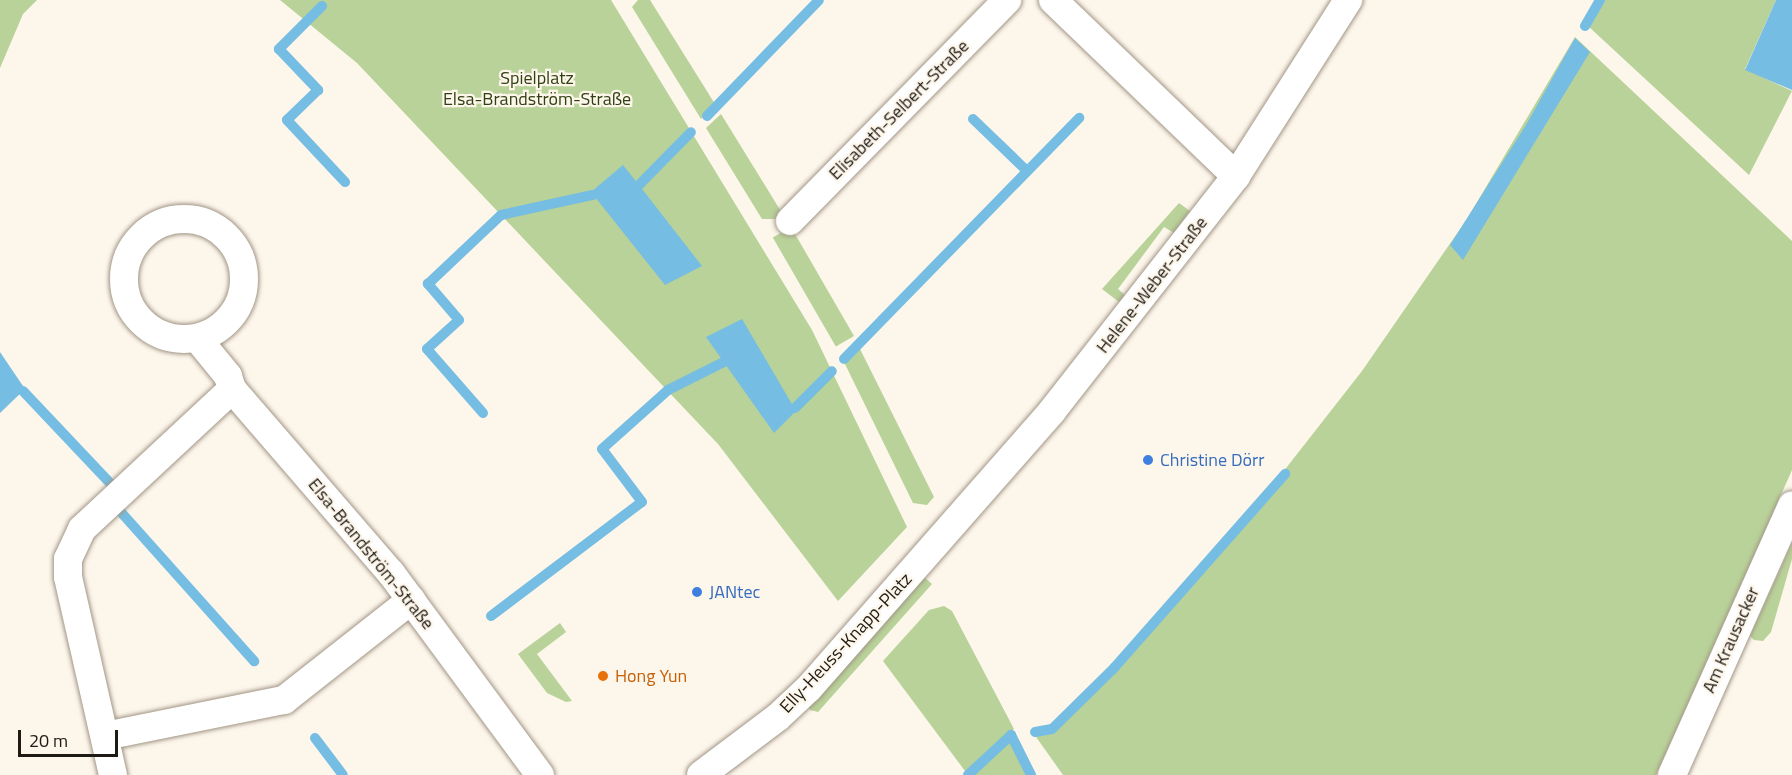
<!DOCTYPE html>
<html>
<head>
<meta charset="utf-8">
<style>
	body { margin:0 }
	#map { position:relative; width:1792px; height:775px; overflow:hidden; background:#fdf6eb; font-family:"Titillium Web",sans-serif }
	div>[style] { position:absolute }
	.green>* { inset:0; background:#b9d299; transform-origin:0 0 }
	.water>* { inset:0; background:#75bde2 }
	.stream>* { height:10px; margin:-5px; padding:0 5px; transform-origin:5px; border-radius:5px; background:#75bde2 }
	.roads { filter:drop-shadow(0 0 2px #a19686) drop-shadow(0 0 2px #a19686) }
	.street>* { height:28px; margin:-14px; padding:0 14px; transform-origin:14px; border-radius:14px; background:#fff }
	.street>.ring { margin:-14px; padding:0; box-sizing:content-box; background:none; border:28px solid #fff; border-radius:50% }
	.dots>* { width:16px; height:16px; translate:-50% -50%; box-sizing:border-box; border:3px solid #fdf6eb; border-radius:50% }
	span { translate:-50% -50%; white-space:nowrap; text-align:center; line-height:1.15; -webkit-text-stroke:4.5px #fdf6eb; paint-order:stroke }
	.park-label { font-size:18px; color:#304013 }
	.street-label { font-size:18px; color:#1e1a14 }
	.shop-label { font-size:18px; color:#366cbe }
	.left { translate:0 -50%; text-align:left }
	.food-label { font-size:18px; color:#c56008 }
	.scale { position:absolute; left:18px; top:730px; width:100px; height:27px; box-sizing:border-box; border:3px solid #1e1a14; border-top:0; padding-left:8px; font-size:18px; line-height:21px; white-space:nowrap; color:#1e1a14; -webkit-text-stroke:4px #fdf6eb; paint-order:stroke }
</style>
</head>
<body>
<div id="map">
	<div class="green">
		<i style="clip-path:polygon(0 0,37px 0,23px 14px,0 68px)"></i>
		<i style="clip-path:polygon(280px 0,611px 0,812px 330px,907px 527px,838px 601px,718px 444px,357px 63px)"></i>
		<i style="clip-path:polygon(638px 0,650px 0,715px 104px,701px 119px,632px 7px)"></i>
		<i style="clip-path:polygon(1602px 0,1776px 0,1745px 69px,1792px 91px,1749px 175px,1588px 26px)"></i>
		<i style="clip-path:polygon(1575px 37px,1792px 241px,1792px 470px,1656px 775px,1063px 775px,1034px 734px,1052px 733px,1127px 658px,1287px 476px,1283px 472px,1362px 371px,1467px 219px)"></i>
		<i style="clip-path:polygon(721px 114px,782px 213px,778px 219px,762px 219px,706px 128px)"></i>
		<i style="clip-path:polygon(1179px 203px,1190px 211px,1174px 233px,1164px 227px,1118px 289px,1125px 295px,1119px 302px,1102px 289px)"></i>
		<i style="left:791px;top:227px;width:126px;height:21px;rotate:60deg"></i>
		<i style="clip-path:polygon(859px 347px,934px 497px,927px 505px,913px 503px,844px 362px)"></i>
		<i style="clip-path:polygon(1792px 543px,1792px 559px,1771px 632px,1763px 641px,1754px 640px,1750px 636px)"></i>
		<i style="clip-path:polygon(924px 577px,932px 584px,818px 712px,810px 710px,808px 704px)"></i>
		<i style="clip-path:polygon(944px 606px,952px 611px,1014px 729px,1008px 734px,1028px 775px,968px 775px,883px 661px,929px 610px)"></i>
		<i style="clip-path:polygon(560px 623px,566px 632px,537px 654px,572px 701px,566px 702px,547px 693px,518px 654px)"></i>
	</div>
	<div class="water">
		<i style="clip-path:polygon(1776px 0,1792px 0,1792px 90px,1745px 70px)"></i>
		<i style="clip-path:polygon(1575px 38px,1590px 52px,1463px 260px,1450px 245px,1526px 125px)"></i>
		<i style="clip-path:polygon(623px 165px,639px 185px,702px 266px,665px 285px,591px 192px)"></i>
		<i style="clip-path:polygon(742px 319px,796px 411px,774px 433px,706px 337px)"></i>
		<i style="clip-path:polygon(0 352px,25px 389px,0 413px)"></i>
	</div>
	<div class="stream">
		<i style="left:322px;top:6px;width:61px;rotate:135deg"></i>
		<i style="left:279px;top:49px;width:57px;rotate:46.4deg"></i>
		<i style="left:318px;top:90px;width:43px;rotate:135.9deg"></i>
		<i style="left:287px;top:120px;width:85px;rotate:46.9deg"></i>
		<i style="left:1585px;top:26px;width:30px;rotate:-60deg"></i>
		<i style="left:707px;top:116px;width:161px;rotate:-46deg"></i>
		<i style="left:973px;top:119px;width:75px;rotate:43.9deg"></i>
		<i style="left:639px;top:185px;width:74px;rotate:-45.5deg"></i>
		<i style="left:844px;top:359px;width:337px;rotate:-45.7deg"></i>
		<i style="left:23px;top:391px;width:129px;rotate:46.6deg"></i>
		<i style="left:795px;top:408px;width:52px;rotate:-45deg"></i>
		<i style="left:483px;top:413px;width:85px;rotate:-131.2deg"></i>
		<i style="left:427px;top:349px;width:43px;rotate:-42.2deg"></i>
		<i style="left:459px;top:320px;width:48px;rotate:-130.7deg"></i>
		<i style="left:428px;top:284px;width:100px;rotate:-43.4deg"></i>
		<i style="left:501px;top:215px;width:94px;rotate:-12.3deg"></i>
		<i style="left:119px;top:510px;width:203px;rotate:48.2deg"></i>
		<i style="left:491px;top:616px;width:189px;rotate:-37.1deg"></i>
		<i style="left:642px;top:502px;width:66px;rotate:-127deg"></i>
		<i style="left:602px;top:449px;width:89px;rotate:-41.8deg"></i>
		<i style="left:668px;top:390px;width:63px;rotate:-26.6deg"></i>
		<i style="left:1035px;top:732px;width:17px;rotate:-10deg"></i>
		<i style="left:1052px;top:729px;width:87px;rotate:-44.5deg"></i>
		<i style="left:1114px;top:668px;width:259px;rotate:-48.6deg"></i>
		<i style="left:315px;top:738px;width:46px;rotate:52.9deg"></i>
		<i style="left:968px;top:775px;width:59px;rotate:-42.9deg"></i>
		<i style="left:1011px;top:735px;width:45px;rotate:63.4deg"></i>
	</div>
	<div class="roads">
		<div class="street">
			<i style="left:1053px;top:0;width:254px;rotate:43.9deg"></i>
			<i class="ring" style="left:124px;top:219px;width:92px;height:92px"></i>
			<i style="left:790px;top:221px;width:310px;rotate:-45.5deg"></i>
			<i style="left:197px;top:338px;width:49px;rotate:50.8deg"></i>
			<i style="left:228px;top:376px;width:14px;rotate:73deg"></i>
			<i style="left:232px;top:389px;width:243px;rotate:49.2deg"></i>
			<i style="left:391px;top:573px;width:251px;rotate:53.6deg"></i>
			<i style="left:105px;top:736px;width:183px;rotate:-11.4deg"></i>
			<i style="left:284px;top:700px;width:162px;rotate:-38.2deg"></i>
			<i style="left:113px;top:775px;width:203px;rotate:-102.8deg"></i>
			<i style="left:68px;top:577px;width:18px;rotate:-90deg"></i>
			<i style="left:68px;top:559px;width:33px;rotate:-65deg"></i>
			<i style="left:82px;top:529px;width:205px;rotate:-43deg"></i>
			<i style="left:701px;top:775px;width:96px;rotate:-37deg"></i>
			<i style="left:778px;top:717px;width:42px;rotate:-43.1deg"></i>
			<i style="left:809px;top:688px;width:368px;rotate:-48.7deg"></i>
			<i style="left:1052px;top:411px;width:298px;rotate:-51.9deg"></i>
			<i style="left:1236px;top:176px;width:209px;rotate:-57.5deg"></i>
			<i style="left:1672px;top:775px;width:295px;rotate:-66deg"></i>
		</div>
	</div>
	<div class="dots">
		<i style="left:1148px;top:460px;background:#3f7fe0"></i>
		<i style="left:697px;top:592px;background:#3f7fe0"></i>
		<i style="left:603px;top:676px;background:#e8710a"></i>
	</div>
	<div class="park-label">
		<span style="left:537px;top:89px">Spielplatz<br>Elsa-Brandström-Straße</span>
	</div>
	<div class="street-label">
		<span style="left:899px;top:110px;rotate:-45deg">Elisabeth-Selbert-Straße</span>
		<span style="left:1152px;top:285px;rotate:-52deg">Helene-Weber-Straße</span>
		<span style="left:371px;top:554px;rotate:51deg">Elsa-Brandström-Straße</span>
		<span style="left:1731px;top:640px;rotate:-66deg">Am Krausacker</span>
		<span style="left:846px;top:643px;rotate:-47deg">Elly-Heuss-Knapp-Platz</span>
	</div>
	<div class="shop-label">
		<span class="left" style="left:1160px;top:460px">Christine Dörr</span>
		<span class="left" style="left:709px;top:592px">JANtec</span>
	</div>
	<div class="food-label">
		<span class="left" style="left:615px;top:676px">Hong Yun</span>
	</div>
	<div class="scale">20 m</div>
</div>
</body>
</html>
